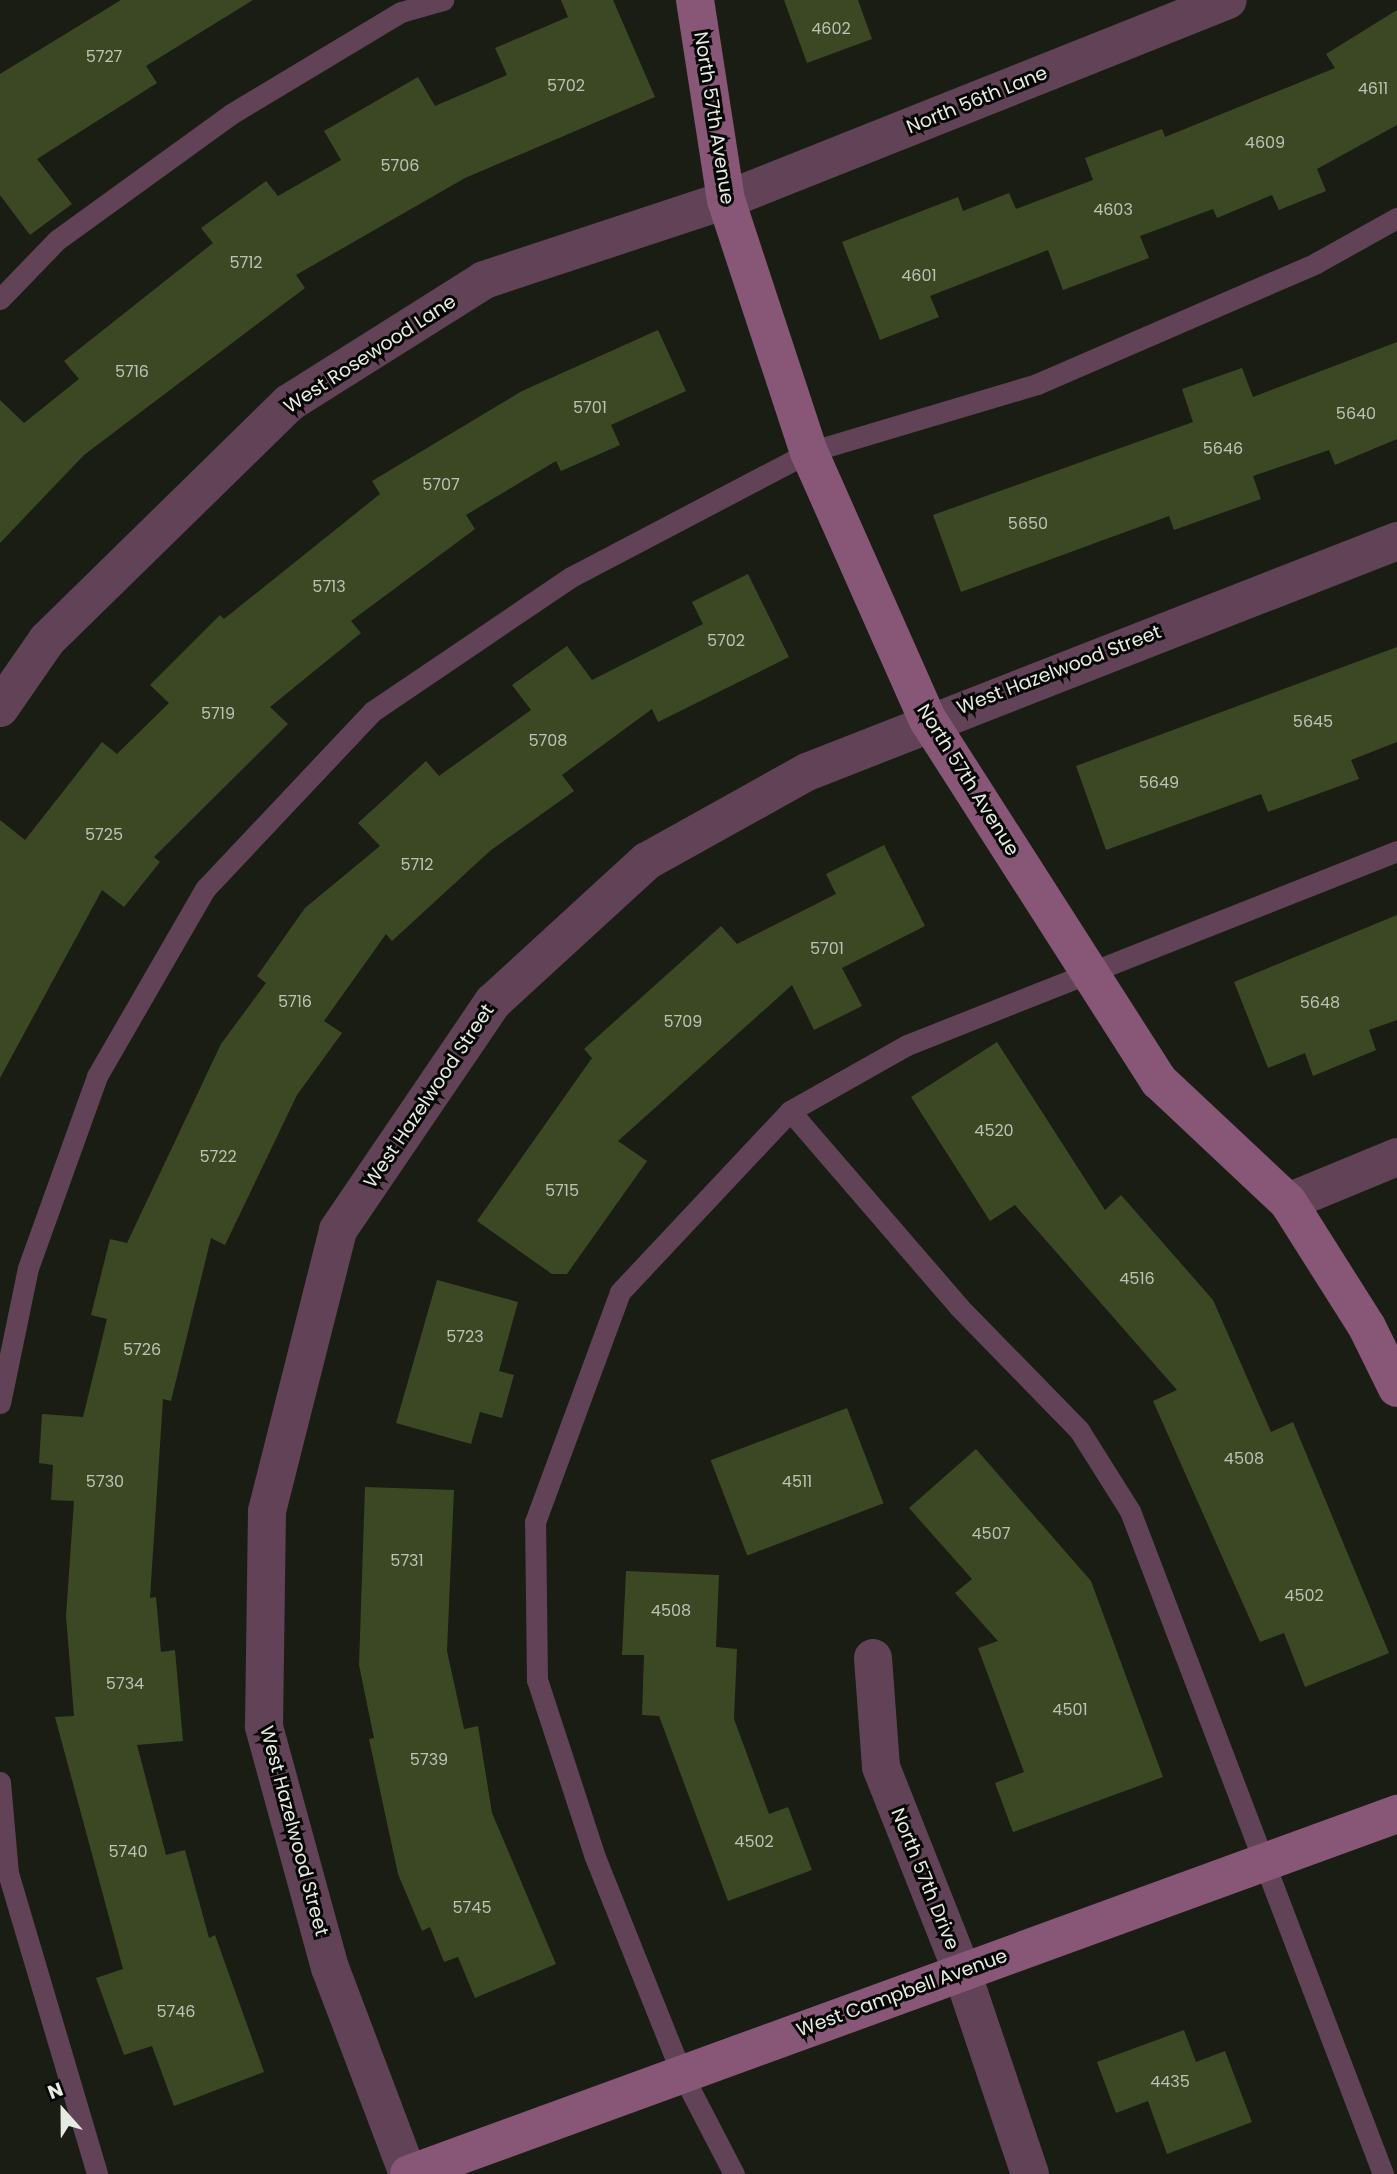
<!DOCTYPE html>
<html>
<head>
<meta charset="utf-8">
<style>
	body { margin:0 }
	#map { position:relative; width:1397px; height:2174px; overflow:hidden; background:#1a1d13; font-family:Poppins,sans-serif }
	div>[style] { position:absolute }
	.building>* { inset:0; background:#3c4823; transform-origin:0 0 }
	.lane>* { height:21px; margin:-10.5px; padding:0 10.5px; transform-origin:10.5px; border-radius:10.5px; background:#614256 }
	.street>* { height:38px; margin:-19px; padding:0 19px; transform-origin:19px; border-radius:19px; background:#614256 }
	.secondary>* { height:38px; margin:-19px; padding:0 19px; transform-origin:19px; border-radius:19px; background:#885677 }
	span { translate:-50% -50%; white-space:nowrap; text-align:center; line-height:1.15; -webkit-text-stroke:6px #060704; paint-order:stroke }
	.number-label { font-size:16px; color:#bcc2b3 }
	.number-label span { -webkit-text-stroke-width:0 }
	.street-label { font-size:19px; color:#e7eae3 }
	.north { position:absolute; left:28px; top:2076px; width:70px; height:70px; -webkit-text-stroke:5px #060704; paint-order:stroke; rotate:339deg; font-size:19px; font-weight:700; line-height:28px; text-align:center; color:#e7eae3 }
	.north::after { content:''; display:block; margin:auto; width:24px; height:32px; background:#e7eae3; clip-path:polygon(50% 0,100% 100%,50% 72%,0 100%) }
</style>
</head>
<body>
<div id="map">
	<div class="building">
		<i style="clip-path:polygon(121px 0,253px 0,146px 66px,157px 83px,37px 159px,72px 204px,30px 235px,0 195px,0 74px)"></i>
		<i style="clip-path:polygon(561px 0,613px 0,655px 97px,465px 178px,296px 275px,305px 288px,84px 455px,0 543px,0 400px,24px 423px,79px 379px,64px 361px,213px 243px,201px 228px,266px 181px,278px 196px,341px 160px,324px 131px,418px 77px,435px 106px,507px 75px,495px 48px,568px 17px)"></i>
		<i style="clip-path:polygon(784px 0,858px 0,872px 39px,807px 63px)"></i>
		<i style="clip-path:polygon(1397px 10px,1397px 125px,1317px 169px,1326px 191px,1279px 210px,1272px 195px,1217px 218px,1213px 209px,1140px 236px,1149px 258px,1063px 290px,1048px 250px,930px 296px,939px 317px,880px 340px,842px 242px,958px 197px,963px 211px,1009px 193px,1016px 209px,1093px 180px,1085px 158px,1162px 129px,1165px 137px,1335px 68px,1326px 54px)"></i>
		<i style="clip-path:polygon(658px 330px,686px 391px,611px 425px,620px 445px,561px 471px,556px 461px,466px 515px,475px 529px,351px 621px,361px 633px,270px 707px,288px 724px,154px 857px,160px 862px,124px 907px,102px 890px,0 1078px,0 820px,25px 840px,102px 742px,117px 754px,169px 703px,150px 685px,220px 615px,224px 619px,380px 494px,372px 481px,522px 391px)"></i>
		<i style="clip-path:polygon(1397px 342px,1397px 439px,1335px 465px,1329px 450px,1253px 476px,1261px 499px,1174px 530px,1169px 516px,961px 592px,933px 515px,1193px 422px,1182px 389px,1242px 368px,1253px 397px)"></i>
		<i style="clip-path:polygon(748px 574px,789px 657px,658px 722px,652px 709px,562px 775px,574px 791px,491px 850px,392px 941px,386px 934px,324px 1021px,342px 1033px,297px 1095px,225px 1245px,211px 1238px,171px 1401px,163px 1399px,150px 1598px,156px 1597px,161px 1652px,175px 1650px,183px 1741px,137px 1745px,166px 1855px,185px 1850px,209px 1938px,215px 1935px,264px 2072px,174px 2106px,152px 2046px,124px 2055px,96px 1978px,123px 1969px,55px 1717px,74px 1716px,66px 1616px,74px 1501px,51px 1500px,53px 1465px,39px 1463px,42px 1414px,83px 1417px,107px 1319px,91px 1315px,110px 1239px,127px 1243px,221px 1044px,266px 983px,257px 976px,305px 908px,380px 846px,358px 823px,426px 761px,439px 776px,531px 710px,512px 685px,567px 646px,592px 680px,703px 624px,692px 602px)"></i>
		<i style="clip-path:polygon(1397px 647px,1397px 742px,1351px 760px,1359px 779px,1268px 812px,1261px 794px,1106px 850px,1076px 766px)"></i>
		<i style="clip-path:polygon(884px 845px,925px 926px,842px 968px,862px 1006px,814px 1030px,792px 985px,618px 1141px,647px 1161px,567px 1274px,552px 1274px,477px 1221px,592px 1058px,584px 1049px,721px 926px,737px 944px,836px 894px,826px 874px)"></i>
		<i style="clip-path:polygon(1397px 915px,1397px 1020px,1369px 1030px,1376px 1050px,1313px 1076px,1305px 1053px,1268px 1068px,1234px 982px)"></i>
		<i style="clip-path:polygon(997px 1042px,1105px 1210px,1121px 1195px,1213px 1300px,1271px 1432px,1293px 1422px,1389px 1653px,1305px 1687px,1284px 1633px,1260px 1642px,1153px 1401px,1177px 1390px,1015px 1205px,990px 1221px,911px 1097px)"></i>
		<i style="clip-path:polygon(437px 1280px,518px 1302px,499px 1371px,514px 1375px,502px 1418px,480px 1412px,471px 1444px,396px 1423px)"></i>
		<i style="left:847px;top:1408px;width:102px;height:146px;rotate:69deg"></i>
		<i style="clip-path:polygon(976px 1449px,1091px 1581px,1163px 1777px,1013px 1832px,995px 1783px,1024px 1772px,978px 1648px,998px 1641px,955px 1593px,972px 1579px,909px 1508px)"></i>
		<i style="clip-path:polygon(365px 1487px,454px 1490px,447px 1651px,464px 1729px,478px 1726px,492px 1813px,556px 1964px,475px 1998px,458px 1957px,444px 1962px,430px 1927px,422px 1931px,398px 1874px,369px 1739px,374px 1738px,359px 1665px)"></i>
		<i style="clip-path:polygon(626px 1571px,719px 1575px,716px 1647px,737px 1649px,734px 1719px,769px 1814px,788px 1807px,812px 1870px,728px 1901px,659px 1716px,642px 1715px,644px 1655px,622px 1655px)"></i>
		<i style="clip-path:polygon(1184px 2030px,1196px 2062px,1225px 2051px,1252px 2122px,1167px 2154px,1148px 2101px,1116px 2113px,1097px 2062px)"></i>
	</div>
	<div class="lane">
		<i style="left:0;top:299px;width:82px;rotate:-46deg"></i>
		<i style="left:57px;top:240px;width:215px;rotate:-35.9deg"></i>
		<i style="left:231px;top:114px;width:198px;rotate:-31deg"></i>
		<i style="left:401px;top:12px;width:44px;rotate:-15.9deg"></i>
		<i style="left:790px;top:1111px;width:259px;rotate:49.2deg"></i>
		<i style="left:959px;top:1307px;width:172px;rotate:45.7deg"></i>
		<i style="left:1079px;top:1430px;width:96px;rotate:57.8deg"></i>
		<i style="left:1130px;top:1511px;width:710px;rotate:69.11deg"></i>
		<i style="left:0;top:1403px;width:138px;rotate:-78.3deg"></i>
		<i style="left:28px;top:1268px;width:204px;rotate:-70.2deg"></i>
		<i style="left:97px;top:1076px;width:216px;rotate:-60deg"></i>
		<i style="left:205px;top:889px;width:245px;rotate:-46.7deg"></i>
		<i style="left:373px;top:711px;width:239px;rotate:-34.1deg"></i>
		<i style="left:571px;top:577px;width:269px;rotate:-27.7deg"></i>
		<i style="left:809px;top:452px;width:238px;rotate:-16.6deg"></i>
		<i style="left:1037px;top:384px;width:304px;rotate:-23.4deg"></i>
		<i style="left:1316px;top:263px;width:93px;rotate:-29.1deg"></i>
		<i style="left:0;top:1782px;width:91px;rotate:85deg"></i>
		<i style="left:8px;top:1873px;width:314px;rotate:73.5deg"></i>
		<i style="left:734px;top:2174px;width:115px;rotate:-117.5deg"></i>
		<i style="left:681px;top:2072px;width:232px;rotate:-111.8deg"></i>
		<i style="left:595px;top:1857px;width:186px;rotate:-108.1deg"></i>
		<i style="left:537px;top:1680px;width:158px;rotate:-90.7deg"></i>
		<i style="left:535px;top:1522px;width:245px;rotate:-69.7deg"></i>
		<i style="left:620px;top:1292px;width:248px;rotate:-46.8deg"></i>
		<i style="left:790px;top:1111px;width:134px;rotate:-29.4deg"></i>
		<i style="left:907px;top:1045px;width:527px;rotate:-21.6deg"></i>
	</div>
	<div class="street">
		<i style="left:0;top:708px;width:83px;rotate:-55.3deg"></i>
		<i style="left:47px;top:640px;width:339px;rotate:-44.4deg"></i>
		<i style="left:289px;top:403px;width:231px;rotate:-32.2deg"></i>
		<i style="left:484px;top:280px;width:255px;rotate:-18.3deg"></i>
		<i style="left:726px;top:200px;width:540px;rotate:-21.72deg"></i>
		<i style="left:1288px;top:1202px;width:118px;rotate:-22.4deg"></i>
		<i style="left:873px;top:1658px;width:109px;rotate:85.8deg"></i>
		<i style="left:881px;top:1767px;width:220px;rotate:68.4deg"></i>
		<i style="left:962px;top:1972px;width:213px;rotate:71.4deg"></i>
		<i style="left:408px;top:2174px;width:220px;rotate:-110.7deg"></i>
		<i style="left:330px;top:1968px;width:251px;rotate:-105.3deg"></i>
		<i style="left:264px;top:1726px;width:215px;rotate:-89.2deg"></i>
		<i style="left:267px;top:1511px;width:290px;rotate:-75.8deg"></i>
		<i style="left:338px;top:1230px;width:276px;rotate:-55.8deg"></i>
		<i style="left:493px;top:1002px;width:209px;rotate:-42.5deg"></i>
		<i style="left:647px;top:861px;width:183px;rotate:-29.1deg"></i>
		<i style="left:807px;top:772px;width:634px;rotate:-21.38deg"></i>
	</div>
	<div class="secondary">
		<i style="left:695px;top:0;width:202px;rotate:81.2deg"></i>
		<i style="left:726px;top:200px;width:265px;rotate:71.8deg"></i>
		<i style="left:809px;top:452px;width:293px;rotate:66.1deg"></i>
		<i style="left:928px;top:720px;width:429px;rotate:57.4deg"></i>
		<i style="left:1159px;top:1081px;width:177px;rotate:43.2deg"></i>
		<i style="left:1288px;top:1202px;width:148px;rotate:57.7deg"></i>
		<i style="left:1367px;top:1327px;width:68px;rotate:63.8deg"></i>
		<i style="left:409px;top:2174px;width:1052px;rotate:-20.02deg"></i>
	</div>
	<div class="number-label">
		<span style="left:831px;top:29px">4602</span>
		<span style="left:104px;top:57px">5727</span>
		<span style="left:566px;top:86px">5702</span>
		<span style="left:1373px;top:89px">4611</span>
		<span style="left:1265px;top:143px">4609</span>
		<span style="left:400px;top:166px">5706</span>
		<span style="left:1113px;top:210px">4603</span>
		<span style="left:246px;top:263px">5712</span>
		<span style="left:919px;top:276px">4601</span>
		<span style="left:132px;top:372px">5716</span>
		<span style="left:590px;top:408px">5701</span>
		<span style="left:1356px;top:414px">5640</span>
		<span style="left:1223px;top:449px">5646</span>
		<span style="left:441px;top:485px">5707</span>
		<span style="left:1028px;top:524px">5650</span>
		<span style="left:329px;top:587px">5713</span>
		<span style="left:726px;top:641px">5702</span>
		<span style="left:218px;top:714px">5719</span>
		<span style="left:1313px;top:722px">5645</span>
		<span style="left:548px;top:741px">5708</span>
		<span style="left:1159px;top:783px">5649</span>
		<span style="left:104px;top:835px">5725</span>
		<span style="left:417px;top:865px">5712</span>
		<span style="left:827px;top:949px">5701</span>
		<span style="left:295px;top:1002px">5716</span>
		<span style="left:1320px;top:1003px">5648</span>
		<span style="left:683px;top:1022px">5709</span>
		<span style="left:994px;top:1131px">4520</span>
		<span style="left:218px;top:1157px">5722</span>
		<span style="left:562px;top:1191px">5715</span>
		<span style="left:1137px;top:1279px">4516</span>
		<span style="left:465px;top:1337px">5723</span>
		<span style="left:142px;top:1350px">5726</span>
		<span style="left:1244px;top:1459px">4508</span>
		<span style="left:105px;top:1482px">5730</span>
		<span style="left:797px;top:1482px">4511</span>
		<span style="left:991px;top:1534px">4507</span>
		<span style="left:407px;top:1561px">5731</span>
		<span style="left:1304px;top:1596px">4502</span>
		<span style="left:671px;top:1611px">4508</span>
		<span style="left:125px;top:1684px">5734</span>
		<span style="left:1070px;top:1710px">4501</span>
		<span style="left:429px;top:1760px">5739</span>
		<span style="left:754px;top:1842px">4502</span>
		<span style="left:128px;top:1852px">5740</span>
		<span style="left:472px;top:1908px">5745</span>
		<span style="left:176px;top:2012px">5746</span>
		<span style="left:1170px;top:2082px">4435</span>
	</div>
	<div class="street-label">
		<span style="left:977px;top:100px;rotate:-22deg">North 56th Lane</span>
		<span style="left:714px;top:118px;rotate:81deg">North 57th Avenue</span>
		<span style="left:370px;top:354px;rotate:-33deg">West Rosewood Lane</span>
		<span style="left:1059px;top:670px;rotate:-21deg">West Hazelwood Street</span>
		<span style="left:968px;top:780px;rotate:58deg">North 57th Avenue</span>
		<span style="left:429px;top:1096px;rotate:-56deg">West Hazelwood Street</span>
		<span style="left:294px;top:1831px;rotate:75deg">West Hazelwood Street</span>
		<span style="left:925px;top:1879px;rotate:68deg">North 57th Drive</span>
		<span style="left:902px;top:1993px;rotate:-20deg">West Campbell Avenue</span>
	</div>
	<div class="north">N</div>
</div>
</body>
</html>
